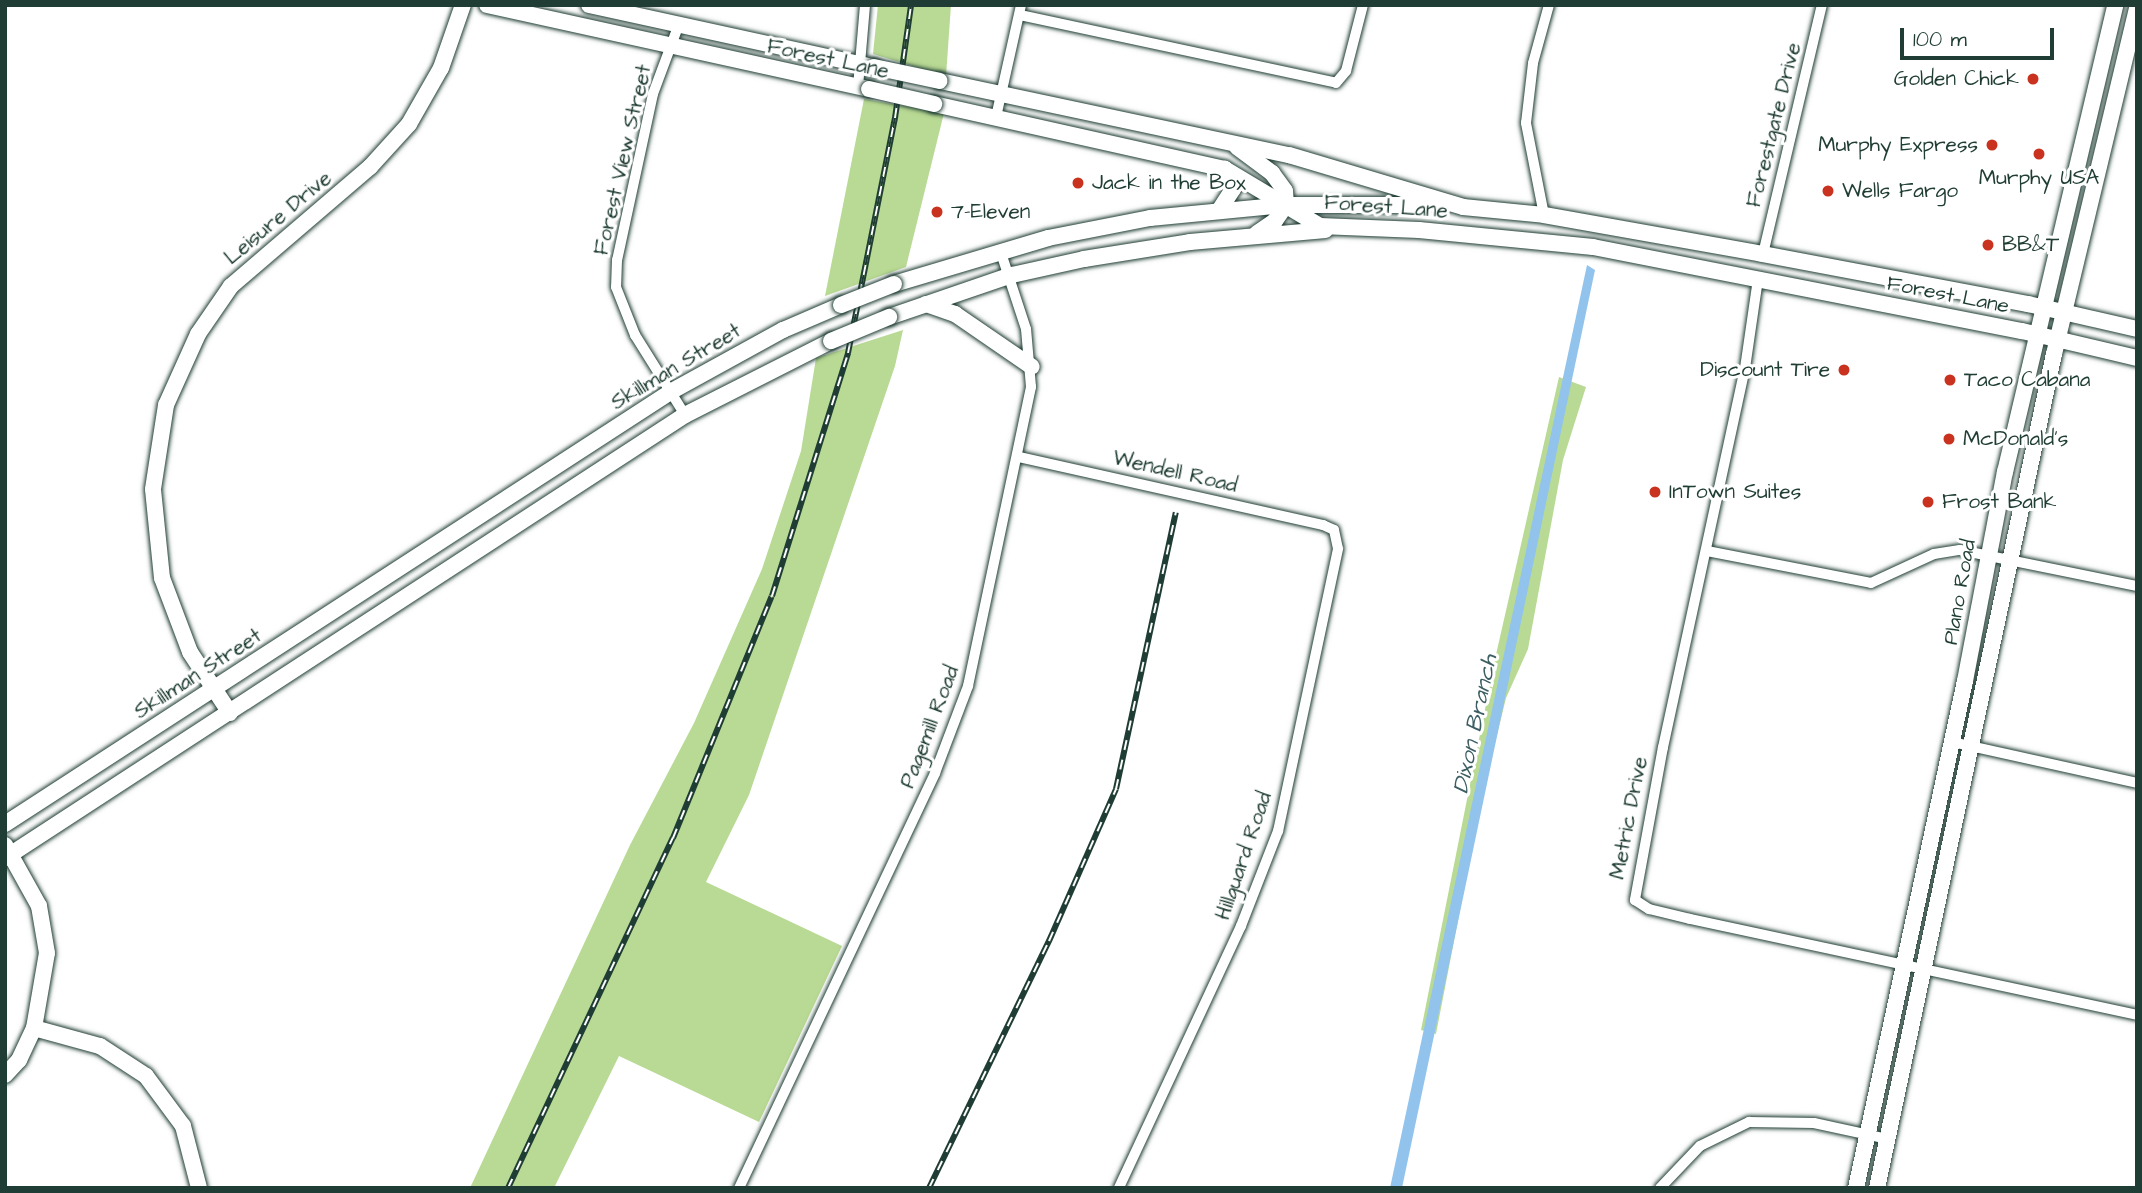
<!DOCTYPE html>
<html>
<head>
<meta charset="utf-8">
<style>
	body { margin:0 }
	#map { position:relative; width:2142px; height:1193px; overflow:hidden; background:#fff; font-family:"Architects Daughter",sans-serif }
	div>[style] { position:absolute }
	.green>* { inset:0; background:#b9da94 }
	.water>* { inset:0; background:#91c3ed }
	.roads { filter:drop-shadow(0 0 2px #1f3d34) drop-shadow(0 0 2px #1f3d34) }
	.street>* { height:10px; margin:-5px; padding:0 5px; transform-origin:5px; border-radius:5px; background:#fff }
	.secondary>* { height:16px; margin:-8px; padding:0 8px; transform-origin:8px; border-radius:8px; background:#fff }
	.rail>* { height:6px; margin-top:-3px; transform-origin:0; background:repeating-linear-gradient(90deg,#fff 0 10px,#1f3d34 0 20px); box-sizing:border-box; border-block:2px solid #1f3d34 }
	.bridges { filter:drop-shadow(0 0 2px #1f3d34) drop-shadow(0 0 2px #1f3d34) }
	.secondary-bridge>* { height:16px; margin:-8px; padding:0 8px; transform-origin:8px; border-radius:8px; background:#fff }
	.dots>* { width:19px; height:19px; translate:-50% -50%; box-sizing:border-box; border:4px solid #fff; border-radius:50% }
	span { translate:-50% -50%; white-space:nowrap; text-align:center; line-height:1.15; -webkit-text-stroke:6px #fff; paint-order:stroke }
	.street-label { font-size:21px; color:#1f3d34 }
	.poi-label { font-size:21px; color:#1f3d34 }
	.right { translate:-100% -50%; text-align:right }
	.left { translate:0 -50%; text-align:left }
	.water-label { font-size:23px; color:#3c5e62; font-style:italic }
	.frame { position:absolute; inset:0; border:7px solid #1f3d34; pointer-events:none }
	.scale { position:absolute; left:1900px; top:28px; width:154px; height:32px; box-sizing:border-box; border:4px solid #1f3d34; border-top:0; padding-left:9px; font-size:21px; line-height:24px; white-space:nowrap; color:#1f3d34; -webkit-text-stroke:5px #fff; paint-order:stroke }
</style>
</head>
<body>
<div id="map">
	<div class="green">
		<i style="clip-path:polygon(878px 5px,951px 5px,946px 76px,873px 54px)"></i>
		<i style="clip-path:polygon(864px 99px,944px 113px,906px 267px,825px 296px)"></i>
		<i style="clip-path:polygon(903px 330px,895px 366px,749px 795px,706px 882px,842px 946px,759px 1122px,619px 1056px,554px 1188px,470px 1188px,630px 845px,694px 723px,762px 569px,801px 451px,816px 358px)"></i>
		<i style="clip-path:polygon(1559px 377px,1586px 387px,1563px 460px,1528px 649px,1506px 698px,1482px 797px,1436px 1034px,1421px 1030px,1495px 659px)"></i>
	</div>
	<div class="water">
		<i style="clip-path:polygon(1587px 265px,1595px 270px,1402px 1188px,1390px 1188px)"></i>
	</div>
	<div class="roads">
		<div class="street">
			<i style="left:1020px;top:15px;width:323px;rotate:12.1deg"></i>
			<i style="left:1336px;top:83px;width:16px;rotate:-50deg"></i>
			<i style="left:1346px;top:71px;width:68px;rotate:-75.6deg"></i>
			<i style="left:679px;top:24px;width:75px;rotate:110.4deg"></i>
			<i style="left:653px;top:94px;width:170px;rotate:102.2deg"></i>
			<i style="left:617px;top:260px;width:27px;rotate:92deg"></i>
			<i style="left:616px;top:287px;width:52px;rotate:68.4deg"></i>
			<i style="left:635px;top:335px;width:94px;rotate:58deg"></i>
			<i style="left:858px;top:87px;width:82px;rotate:-85.1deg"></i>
			<i style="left:996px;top:117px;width:115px;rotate:-77.4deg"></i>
			<i style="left:1544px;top:215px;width:94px;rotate:-101.1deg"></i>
			<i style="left:1526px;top:123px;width:60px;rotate:-83.3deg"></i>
			<i style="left:1533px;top:63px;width:60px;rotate:-74.6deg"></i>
			<i style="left:1763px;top:254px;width:256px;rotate:-76.7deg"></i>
			<i style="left:1758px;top:279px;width:90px;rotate:98.3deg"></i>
			<i style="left:1745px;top:368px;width:388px;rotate:102.2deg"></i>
			<i style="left:1663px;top:747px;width:156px;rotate:100.4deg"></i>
			<i style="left:1635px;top:900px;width:17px;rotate:33deg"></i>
			<i style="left:1649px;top:909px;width:42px;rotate:13.7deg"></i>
			<i style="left:1690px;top:919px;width:457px;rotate:12.1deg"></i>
			<i style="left:1019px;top:457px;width:312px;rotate:12.6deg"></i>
			<i style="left:1323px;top:525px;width:12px;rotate:24deg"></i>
			<i style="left:1334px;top:530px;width:19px;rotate:78deg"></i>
			<i style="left:1338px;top:549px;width:288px;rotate:102deg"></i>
			<i style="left:1278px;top:831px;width:102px;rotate:111.3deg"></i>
			<i style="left:1241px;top:926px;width:289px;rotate:115deg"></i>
			<i style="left:1707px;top:551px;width:167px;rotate:11deg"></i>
			<i style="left:1871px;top:583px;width:69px;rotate:-24.7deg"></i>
			<i style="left:1934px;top:554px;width:26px;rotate:-9deg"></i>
			<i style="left:1960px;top:550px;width:181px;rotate:11.5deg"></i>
			<i style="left:1952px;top:742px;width:189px;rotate:12.5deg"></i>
			<i style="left:739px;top:1188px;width:459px;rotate:-64.7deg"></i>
			<i style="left:935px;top:773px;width:93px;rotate:-69.2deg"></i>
			<i style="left:968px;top:686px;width:306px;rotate:-78.1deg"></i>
			<i style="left:1031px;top:387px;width:58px;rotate:-94.9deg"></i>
			<i style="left:1026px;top:329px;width:83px;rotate:-108.2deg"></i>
			<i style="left:1660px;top:1188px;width:58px;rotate:-46.4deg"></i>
			<i style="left:1700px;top:1146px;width:55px;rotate:-26.1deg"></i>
			<i style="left:1749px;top:1122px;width:65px;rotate:0.9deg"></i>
			<i style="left:1814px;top:1123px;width:76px;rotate:12.2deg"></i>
		</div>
		<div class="secondary">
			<i style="left:487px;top:5px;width:391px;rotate:12.4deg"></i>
			<i style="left:589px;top:5px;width:292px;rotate:12.3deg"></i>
			<i style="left:940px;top:81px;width:357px;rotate:12deg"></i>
			<i style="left:1289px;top:155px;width:182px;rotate:16.6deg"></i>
			<i style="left:1463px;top:207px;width:81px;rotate:5.6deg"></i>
			<i style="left:1544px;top:215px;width:222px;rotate:10.1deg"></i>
			<i style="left:1763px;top:254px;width:270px;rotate:10.7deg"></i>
			<i style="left:2028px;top:304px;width:112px;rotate:12.9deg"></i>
			<i style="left:934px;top:104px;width:298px;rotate:12.6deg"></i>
			<i style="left:1225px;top:169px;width:111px;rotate:31deg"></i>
			<i style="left:1320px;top:226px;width:99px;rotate:2.3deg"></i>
			<i style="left:1419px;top:230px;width:175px;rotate:5.6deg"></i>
			<i style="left:1593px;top:247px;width:437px;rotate:11.1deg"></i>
			<i style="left:2022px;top:331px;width:118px;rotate:13.2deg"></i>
			<i style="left:1237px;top:147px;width:44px;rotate:36.6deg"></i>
			<i style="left:1272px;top:173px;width:22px;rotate:54deg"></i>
			<i style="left:1285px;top:191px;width:14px;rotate:86deg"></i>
			<i style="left:1286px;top:205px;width:19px;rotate:125deg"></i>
			<i style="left:1275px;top:221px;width:22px;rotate:146deg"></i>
			<i style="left:1220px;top:209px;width:24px;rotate:-57deg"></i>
			<i style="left:1233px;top:189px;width:22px;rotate:-112deg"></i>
			<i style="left:894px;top:284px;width:161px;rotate:-16.6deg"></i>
			<i style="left:1048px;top:238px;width:104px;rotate:-11.1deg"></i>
			<i style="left:1150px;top:218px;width:137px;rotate:-5.5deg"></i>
			<i style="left:1286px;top:205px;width:139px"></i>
			<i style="left:926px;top:304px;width:31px;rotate:19deg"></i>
			<i style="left:955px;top:314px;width:93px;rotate:34.5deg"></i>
			<i style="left:889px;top:317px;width:130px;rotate:-18.9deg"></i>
			<i style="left:1012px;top:275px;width:74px;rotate:-12.5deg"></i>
			<i style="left:1084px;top:259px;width:107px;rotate:-9.1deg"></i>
			<i style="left:1190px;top:242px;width:136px;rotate:-5.1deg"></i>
			<i style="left:230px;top:713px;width:73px;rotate:-123.3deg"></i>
			<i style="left:190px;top:652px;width:79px;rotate:-110.7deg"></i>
			<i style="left:162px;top:578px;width:89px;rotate:-95.8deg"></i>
			<i style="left:153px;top:489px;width:85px;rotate:-81.2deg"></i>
			<i style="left:166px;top:405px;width:78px;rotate:-65.7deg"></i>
			<i style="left:198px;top:334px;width:58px;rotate:-55.5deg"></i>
			<i style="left:231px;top:286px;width:183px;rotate:-40.6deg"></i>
			<i style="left:370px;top:167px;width:58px;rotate:-47.8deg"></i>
			<i style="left:409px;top:124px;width:64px;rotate:-60.3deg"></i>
			<i style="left:441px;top:68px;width:67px;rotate:-70.8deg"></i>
			<i style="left:5px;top:824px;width:795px;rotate:-32.99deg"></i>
			<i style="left:672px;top:391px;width:127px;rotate:-28.8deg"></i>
			<i style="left:783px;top:330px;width:63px;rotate:-23.3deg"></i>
			<i style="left:5px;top:858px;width:812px;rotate:-33.08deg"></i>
			<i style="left:685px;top:415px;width:164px;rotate:-26.9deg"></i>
			<i style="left:34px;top:1028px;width:68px;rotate:15.3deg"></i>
			<i style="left:100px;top:1046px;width:55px;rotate:33.1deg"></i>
			<i style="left:146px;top:1076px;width:62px;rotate:53.5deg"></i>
			<i style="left:183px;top:1126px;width:64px;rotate:75.5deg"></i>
			<i style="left:5px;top:1075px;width:21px;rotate:-47deg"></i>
			<i style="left:19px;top:1060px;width:35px;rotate:-65deg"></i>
			<i style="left:34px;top:1028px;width:76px;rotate:-80.2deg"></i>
			<i style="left:47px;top:953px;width:48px;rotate:-99.7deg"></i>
			<i style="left:39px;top:906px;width:70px;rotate:-119.1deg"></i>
			<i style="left:1856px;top:1188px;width:519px;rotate:-77.87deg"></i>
			<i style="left:1965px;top:681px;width:213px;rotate:-79.2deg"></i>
			<i style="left:2005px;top:472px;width:480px;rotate:-76.7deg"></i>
			<i style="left:1877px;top:1188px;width:853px;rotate:-78.02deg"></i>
			<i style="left:2054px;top:354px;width:356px;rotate:-76.5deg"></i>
		</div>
	</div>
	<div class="rail">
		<i style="left:508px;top:1188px;width:387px;rotate:-64.8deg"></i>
		<i style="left:673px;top:838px;width:261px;rotate:-67.8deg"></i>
		<i style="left:772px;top:596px;width:255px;rotate:-72.6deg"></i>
		<i style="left:848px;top:353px;width:240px;rotate:-78.7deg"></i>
		<i style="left:895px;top:118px;width:114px;rotate:-81.9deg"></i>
		<i style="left:929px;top:1188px;width:275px;rotate:-64.1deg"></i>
		<i style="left:1049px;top:941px;width:166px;rotate:-66.2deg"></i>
		<i style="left:1116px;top:789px;width:283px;rotate:-77.8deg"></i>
	</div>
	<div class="bridges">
		<div class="secondary-bridge">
			<i style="left:874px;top:67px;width:67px;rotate:12deg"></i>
			<i style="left:869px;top:89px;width:67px;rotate:13deg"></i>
			<i style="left:841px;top:305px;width:57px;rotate:-21.6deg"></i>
			<i style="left:831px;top:341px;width:63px;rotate:-22.5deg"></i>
		</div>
	</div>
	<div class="dots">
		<i style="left:2033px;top:79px;background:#c8321e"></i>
		<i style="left:1992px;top:145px;background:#c8321e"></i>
		<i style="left:2039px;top:154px;background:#c8321e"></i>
		<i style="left:1078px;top:183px;background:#c8321e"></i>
		<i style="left:1828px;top:191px;background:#c8321e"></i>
		<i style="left:937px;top:212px;background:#c8321e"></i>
		<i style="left:1988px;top:245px;background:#c8321e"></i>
		<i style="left:1844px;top:370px;background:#c8321e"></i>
		<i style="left:1950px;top:380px;background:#c8321e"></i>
		<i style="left:1949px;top:439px;background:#c8321e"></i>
		<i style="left:1655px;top:492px;background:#c8321e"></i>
		<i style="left:1928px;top:502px;background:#c8321e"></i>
	</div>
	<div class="street-label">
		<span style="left:828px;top:59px;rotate:12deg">Forest Lane</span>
		<span style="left:1774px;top:125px;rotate:-76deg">Forestgate Drive</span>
		<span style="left:623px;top:160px;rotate:-77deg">Forest View Street</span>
		<span style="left:1386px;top:207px;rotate:4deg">Forest Lane</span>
		<span style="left:278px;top:218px;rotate:-40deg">Leisure Drive</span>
		<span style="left:1948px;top:295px;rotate:11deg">Forest Lane</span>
		<span style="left:676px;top:367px;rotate:-31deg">Skillman Street</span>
		<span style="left:1175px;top:472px;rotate:13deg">Wendell Road</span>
		<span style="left:1960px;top:592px;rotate:-80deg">Plano Road</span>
		<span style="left:198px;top:674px;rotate:-33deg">Skillman Street</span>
		<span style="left:930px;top:727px;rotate:-69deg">Pagemill Road</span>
		<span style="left:1629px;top:818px;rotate:-79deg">Metric Drive</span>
		<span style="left:1244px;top:856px;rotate:-71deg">Hillguard Road</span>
	</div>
	<div class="poi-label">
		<span class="right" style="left:2019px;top:79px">Golden Chick</span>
		<span class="right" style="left:1978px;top:145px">Murphy Express</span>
		<span style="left:2039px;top:178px">Murphy USA</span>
		<span class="left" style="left:1092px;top:183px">Jack in the Box</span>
		<span class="left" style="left:1842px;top:191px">Wells Fargo</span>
		<span class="left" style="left:951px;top:212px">7-Eleven</span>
		<span class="left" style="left:2002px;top:245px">BB&amp;T</span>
		<span class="right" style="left:1830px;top:370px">Discount Tire</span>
		<span class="left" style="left:1964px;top:380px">Taco Cabana</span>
		<span class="left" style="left:1963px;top:439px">McDonald's</span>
		<span class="left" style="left:1669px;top:492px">InTown Suites</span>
		<span class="left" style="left:1942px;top:502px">Frost Bank</span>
	</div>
	<div class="water-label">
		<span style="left:1475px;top:724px;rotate:-78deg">Dixon Branch</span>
	</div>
	<div class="frame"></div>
	<div class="scale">100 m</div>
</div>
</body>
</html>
